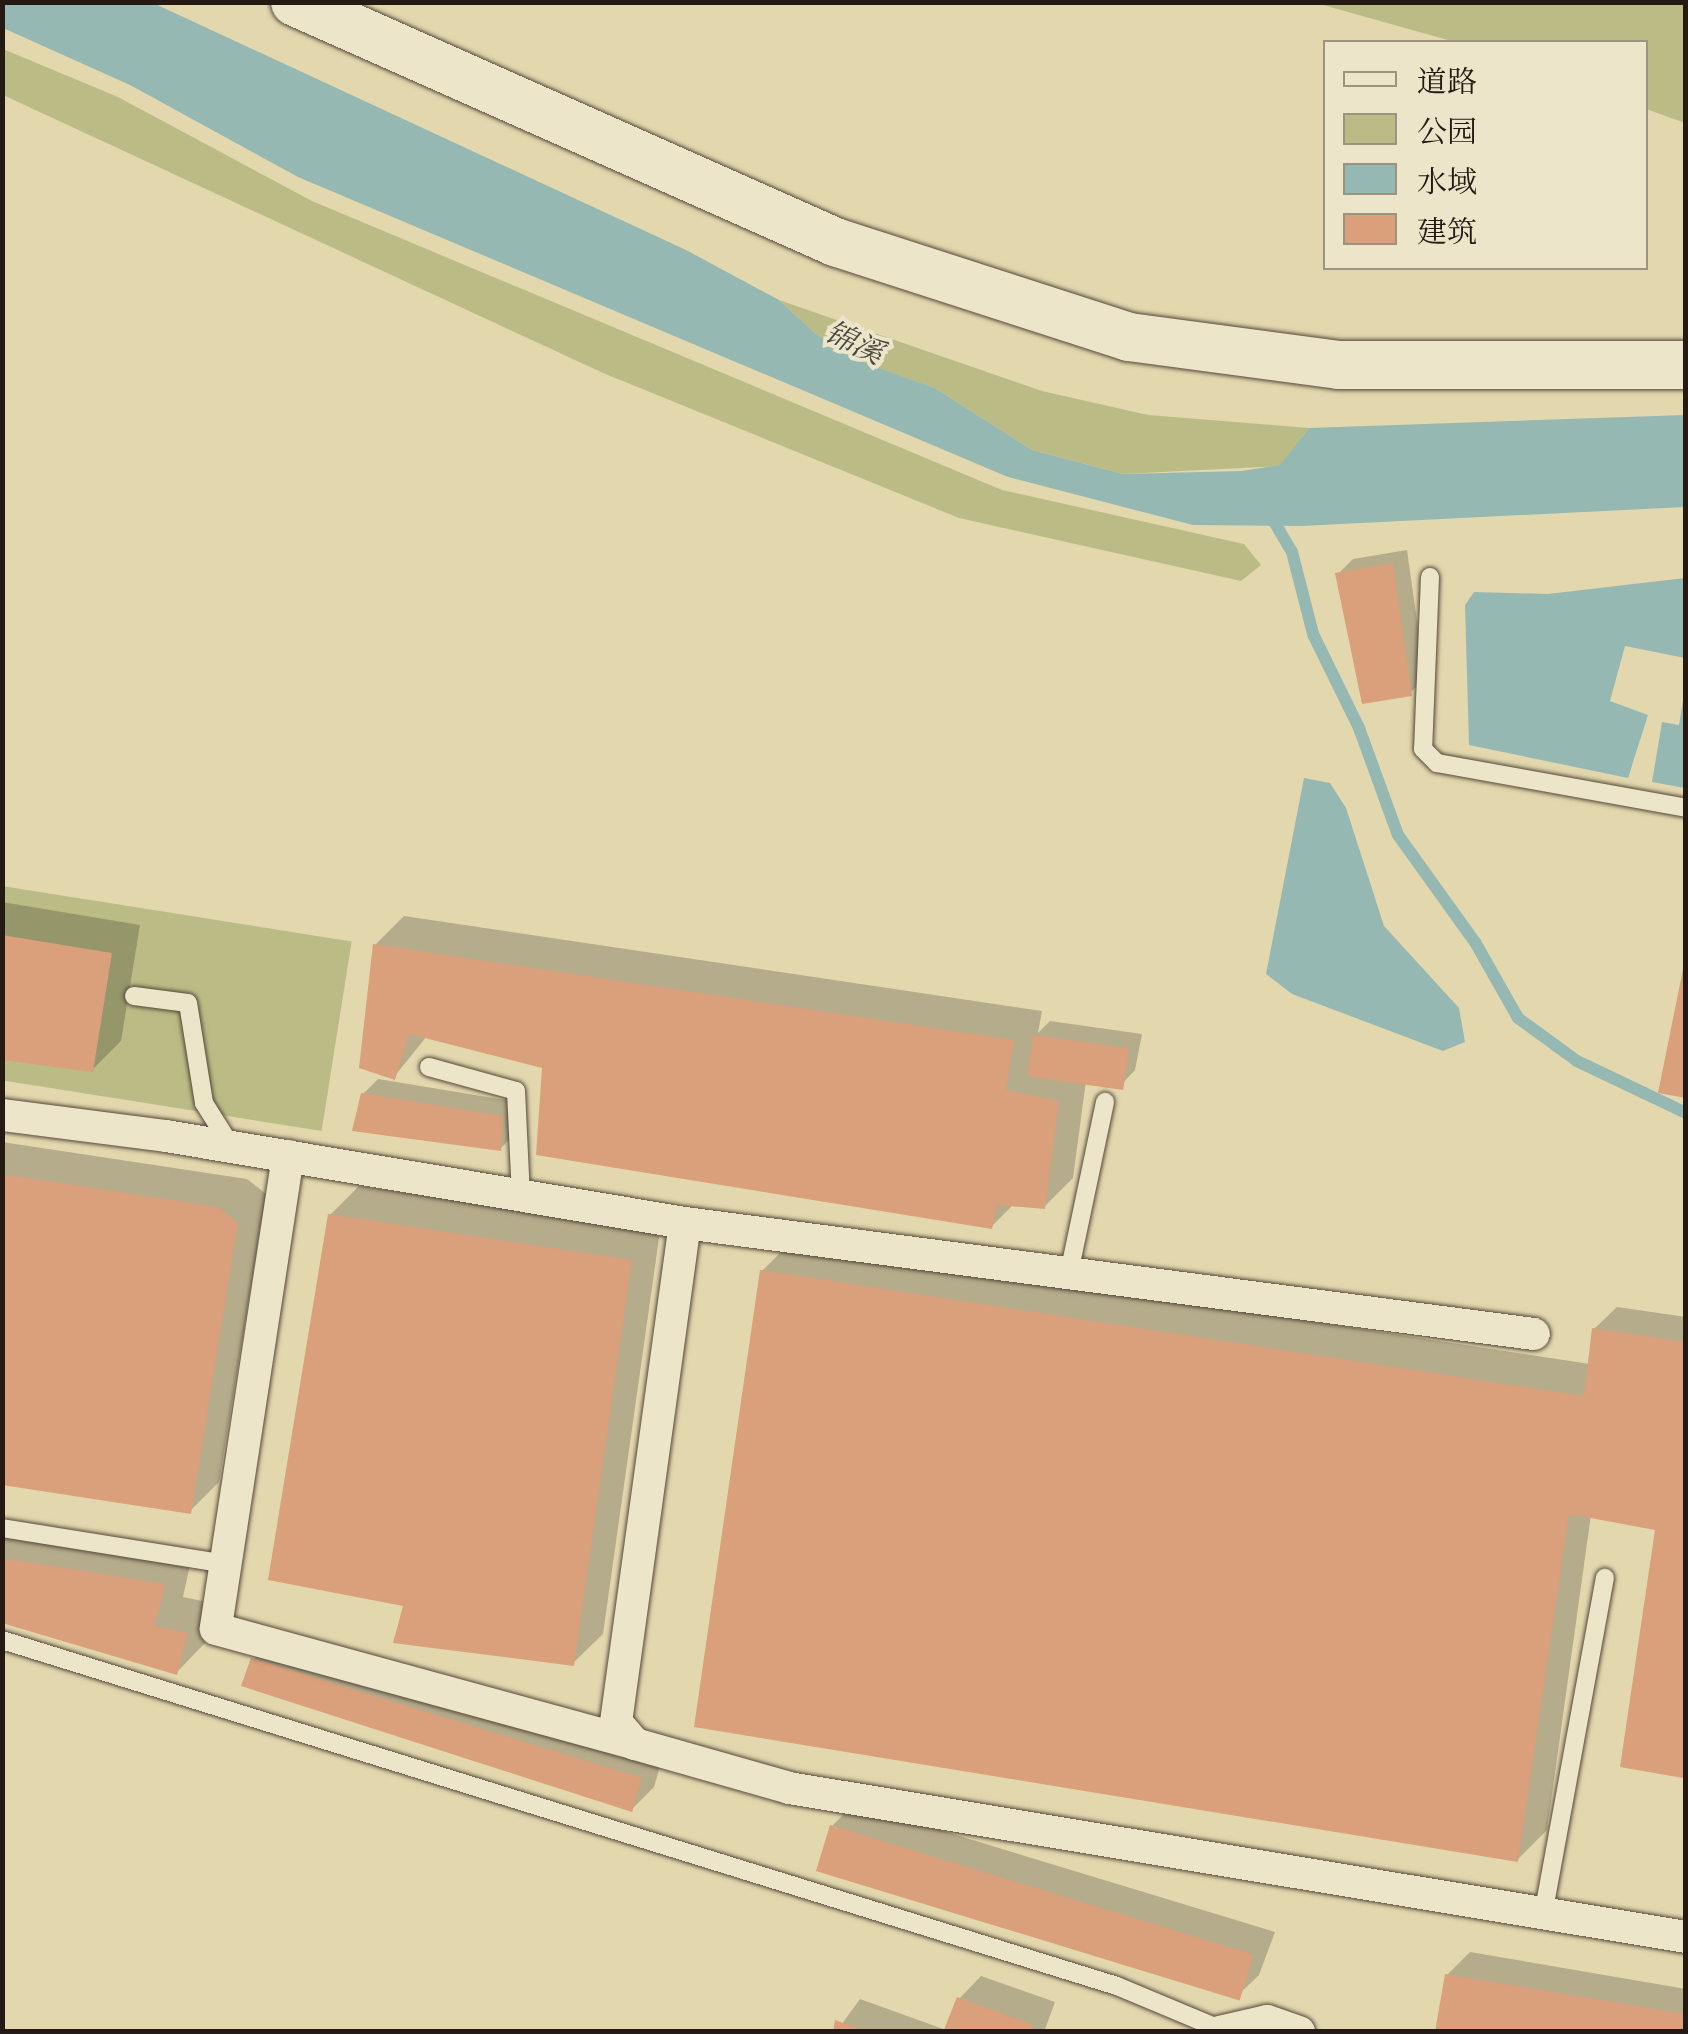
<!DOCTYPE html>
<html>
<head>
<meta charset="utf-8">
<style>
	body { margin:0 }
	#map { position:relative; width:1688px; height:2034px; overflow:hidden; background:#e3d7ae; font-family:"Libre Caslon Text","Noto Serif SC",serif }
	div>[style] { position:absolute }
	.green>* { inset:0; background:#bbbc85; transform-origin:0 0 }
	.water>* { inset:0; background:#96b8b2 }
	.shadow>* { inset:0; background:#0003 }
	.stream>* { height:12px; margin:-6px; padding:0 6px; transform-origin:6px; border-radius:6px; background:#96b8b2 }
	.building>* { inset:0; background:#da9f7b; transform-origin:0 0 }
	.roads { filter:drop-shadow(0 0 2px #54483a) drop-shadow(0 0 2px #54483a) }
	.lane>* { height:18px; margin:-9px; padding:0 9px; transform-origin:9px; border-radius:9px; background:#ede5ca }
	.street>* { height:32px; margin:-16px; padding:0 16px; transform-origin:16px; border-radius:16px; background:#ede5ca }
	.secondary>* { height:48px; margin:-24px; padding:0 24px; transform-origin:24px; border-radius:24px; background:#ede5ca }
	span { translate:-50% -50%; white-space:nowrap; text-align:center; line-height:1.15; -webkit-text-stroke:8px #ede5ca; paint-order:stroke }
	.water-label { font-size:30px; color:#474943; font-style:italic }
	.frame { position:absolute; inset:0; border:5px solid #251913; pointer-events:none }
	.legend { position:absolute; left:1323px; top:40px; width:325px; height:230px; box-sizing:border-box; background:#ede5ca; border:2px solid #9d9381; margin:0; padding:12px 18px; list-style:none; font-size:30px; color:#251913 }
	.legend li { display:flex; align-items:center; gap:20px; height:50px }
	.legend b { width:50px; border:2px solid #9d9381 }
</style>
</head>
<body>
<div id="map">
	<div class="green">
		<i style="clip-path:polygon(1316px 3px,1685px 3px,1685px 123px,1646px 109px,1646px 42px,1455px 42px)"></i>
		<i style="clip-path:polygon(3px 49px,118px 97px,312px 201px,1002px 490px,1244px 544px,1261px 565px,1241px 581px,959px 518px,603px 373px,3px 95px)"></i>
		<i style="clip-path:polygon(779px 300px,1042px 391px,1148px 415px,1309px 428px,1280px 466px,1123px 474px,1032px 450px,935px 388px,868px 365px,816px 334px)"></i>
		<i style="left:2px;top:886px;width:354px;height:192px;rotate:9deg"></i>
	</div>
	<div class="water">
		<i style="clip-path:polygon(3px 2px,153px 3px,686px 250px,779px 300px,816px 334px,867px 364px,935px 388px,1032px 450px,1123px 474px,1241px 471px,1280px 465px,1309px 428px,1685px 415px,1685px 507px,1301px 526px,1193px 525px,1008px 477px,298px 177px,130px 85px,3px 28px)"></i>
		<i style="clip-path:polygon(1685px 578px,1685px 658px,1625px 646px,1610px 701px,1648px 715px,1628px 778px,1469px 745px,1465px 605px,1474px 592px,1548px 594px)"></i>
		<i style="clip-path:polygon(1685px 687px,1685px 788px,1652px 782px,1662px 722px,1679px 725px)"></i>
		<i style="clip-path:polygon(1304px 778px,1330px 783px,1346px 808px,1384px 926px,1459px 1008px,1465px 1042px,1443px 1051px,1292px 994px,1266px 974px)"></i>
	</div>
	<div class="shadow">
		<i style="clip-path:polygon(1407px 550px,1425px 678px,1410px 693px,1338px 574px,1353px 559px)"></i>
		<i style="clip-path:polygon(2px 902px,140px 925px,121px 1041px,92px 1070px,2px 1058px)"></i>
		<i style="clip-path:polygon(404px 916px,1042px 1011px,1038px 1033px,1050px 1021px,1142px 1034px,1135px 1070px,1121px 1085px,1086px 1081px,1073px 1178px,1044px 1207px,1014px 1204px,992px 1226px,544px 1066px,427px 1036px,394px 1077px,375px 945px)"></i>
		<i style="clip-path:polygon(378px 1079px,517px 1102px,515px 1134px,500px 1149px,363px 1094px)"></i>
		<i style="clip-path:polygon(2px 1142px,247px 1179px,266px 1194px,219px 1482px,190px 1511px,2px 1482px)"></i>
		<i style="clip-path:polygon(359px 1186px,660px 1231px,603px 1634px,573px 1663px,406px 1604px,330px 1215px)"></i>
		<i style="clip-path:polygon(791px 1242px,1590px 1364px,1594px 1329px,1617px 1307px,1686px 1317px,1686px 1772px,1658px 1528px,1591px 1515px,1547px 1830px,1518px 1859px,762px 1271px)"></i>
		<i style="clip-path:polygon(2px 1525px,192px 1556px,183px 1597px,216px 1604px,205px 1643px,176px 1673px,2px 1620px)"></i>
		<i style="clip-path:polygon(275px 1638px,663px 1756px,654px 1787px,632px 1809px,253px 1660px)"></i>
		<i style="clip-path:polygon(854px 1804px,1275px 1932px,1259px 1975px,1236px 1997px,832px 1826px)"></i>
		<i style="clip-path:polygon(1470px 1952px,1686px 1989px,1686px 2032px,1447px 1975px)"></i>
		<i style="clip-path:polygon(981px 1976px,1055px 2002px,1044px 2032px,836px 2032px,860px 1999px,946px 2030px,959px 1999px)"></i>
	</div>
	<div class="stream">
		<i style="left:1269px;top:513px;width:45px;rotate:59.5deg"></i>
		<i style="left:1292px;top:552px;width:85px;rotate:75.6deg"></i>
		<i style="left:1313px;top:634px;width:105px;rotate:63.9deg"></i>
		<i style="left:1359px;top:728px;width:114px;rotate:70deg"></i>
		<i style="left:1398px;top:835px;width:132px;rotate:54.3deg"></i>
		<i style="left:1475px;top:942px;width:87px;rotate:60.5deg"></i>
		<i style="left:1518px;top:1018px;width:73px;rotate:36.1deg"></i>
		<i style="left:1577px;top:1061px;width:121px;rotate:25.5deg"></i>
	</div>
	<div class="building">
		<i style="clip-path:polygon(1393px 563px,1412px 696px,1362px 704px,1335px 573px)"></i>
		<i style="clip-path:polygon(2px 935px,112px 953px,93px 1072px,2px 1060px)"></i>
		<i style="clip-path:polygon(373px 944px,1014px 1040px,1006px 1090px,1059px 1101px,1045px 1209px,997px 1205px,992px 1229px,536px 1155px,542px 1068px,409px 1034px,395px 1080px,359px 1068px)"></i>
		<i style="clip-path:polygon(1684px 964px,1686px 964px,1686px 1098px,1658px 1093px)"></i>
		<i style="left:1033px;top:1035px;width:97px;height:42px;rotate:8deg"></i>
		<i style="clip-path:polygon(361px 1093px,503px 1116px,501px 1151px,352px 1131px)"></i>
		<i style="clip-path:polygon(2px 1174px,218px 1207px,238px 1223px,191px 1514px,2px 1485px)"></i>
		<i style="clip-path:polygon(328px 1214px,632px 1260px,574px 1666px,393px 1643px,403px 1606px,268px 1580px)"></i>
		<i style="clip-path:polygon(760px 1270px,1584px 1396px,1592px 1328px,1686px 1342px,1683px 1778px,1620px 1767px,1655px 1530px,1569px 1514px,1518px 1862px,694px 1727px)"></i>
		<i style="clip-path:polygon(2px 1558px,165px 1584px,155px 1626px,188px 1633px,177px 1675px,2px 1623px)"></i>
		<i style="clip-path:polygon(251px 1658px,642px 1778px,632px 1812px,241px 1686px)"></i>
		<i style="left:830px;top:1825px;width:443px;height:48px;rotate:17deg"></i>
		<i style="clip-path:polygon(1445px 1974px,1686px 2014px,1686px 2032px,1435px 2032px)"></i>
		<i style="clip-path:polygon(957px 1997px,1034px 2025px,1032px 2032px,943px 2032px)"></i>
		<i style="clip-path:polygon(835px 2020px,865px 2031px,865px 2032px,833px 2032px)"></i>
	</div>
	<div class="roads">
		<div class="lane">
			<i style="left:1430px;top:577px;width:172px;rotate:92.3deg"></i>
			<i style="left:1423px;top:749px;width:20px;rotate:45deg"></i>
			<i style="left:1437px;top:763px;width:253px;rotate:10.2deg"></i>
			<i style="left:134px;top:996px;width:54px;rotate:7.4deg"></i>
			<i style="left:188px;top:1003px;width:101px;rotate:80.9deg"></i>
			<i style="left:204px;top:1103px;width:51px;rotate:57.9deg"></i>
			<i style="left:429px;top:1067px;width:90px;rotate:15.4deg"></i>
			<i style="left:516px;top:1091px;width:105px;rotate:87.3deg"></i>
			<i style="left:1069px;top:1273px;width:175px;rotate:-78.1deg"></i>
			<i style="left:2px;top:1528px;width:227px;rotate:9.1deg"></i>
			<i style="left:2px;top:1640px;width:1167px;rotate:17.24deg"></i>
			<i style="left:1117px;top:1986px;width:112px;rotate:22.7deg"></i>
			<i style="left:1543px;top:1915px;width:343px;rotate:-79.6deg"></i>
		</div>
		<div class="street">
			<i style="left:2px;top:1115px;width:165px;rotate:7.3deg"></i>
			<i style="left:166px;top:1136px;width:526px;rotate:9.52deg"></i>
			<i style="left:685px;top:1223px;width:856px;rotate:7.45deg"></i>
			<i style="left:288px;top:1156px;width:478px;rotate:98.7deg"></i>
			<i style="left:216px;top:1629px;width:434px;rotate:15.3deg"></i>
			<i style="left:685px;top:1223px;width:504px;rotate:97.87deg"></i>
			<i style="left:616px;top:1722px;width:29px;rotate:49deg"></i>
			<i style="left:635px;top:1744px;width:160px;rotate:15.9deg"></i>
			<i style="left:789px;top:1788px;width:909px;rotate:9.43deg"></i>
			<i style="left:1219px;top:2032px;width:49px;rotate:-12.9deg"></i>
			<i style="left:1267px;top:2021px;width:34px;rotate:19deg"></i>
		</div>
		<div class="secondary">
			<i style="left:295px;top:2px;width:591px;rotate:23.96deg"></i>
			<i style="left:835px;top:242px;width:309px;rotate:17.9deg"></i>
			<i style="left:1129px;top:337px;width:212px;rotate:7.6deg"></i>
			<i style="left:1339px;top:365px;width:347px"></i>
		</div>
	</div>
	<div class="water-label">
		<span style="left:854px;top:343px;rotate:25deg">锦溪</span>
	</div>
	<div class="frame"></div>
	<ul class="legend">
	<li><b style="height:12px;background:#ede5ca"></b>道路</li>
	<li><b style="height:28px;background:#bbbc85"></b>公园</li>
	<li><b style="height:28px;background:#96b8b2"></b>水域</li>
	<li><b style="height:28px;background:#da9f7b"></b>建筑</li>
	</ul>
</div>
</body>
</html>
